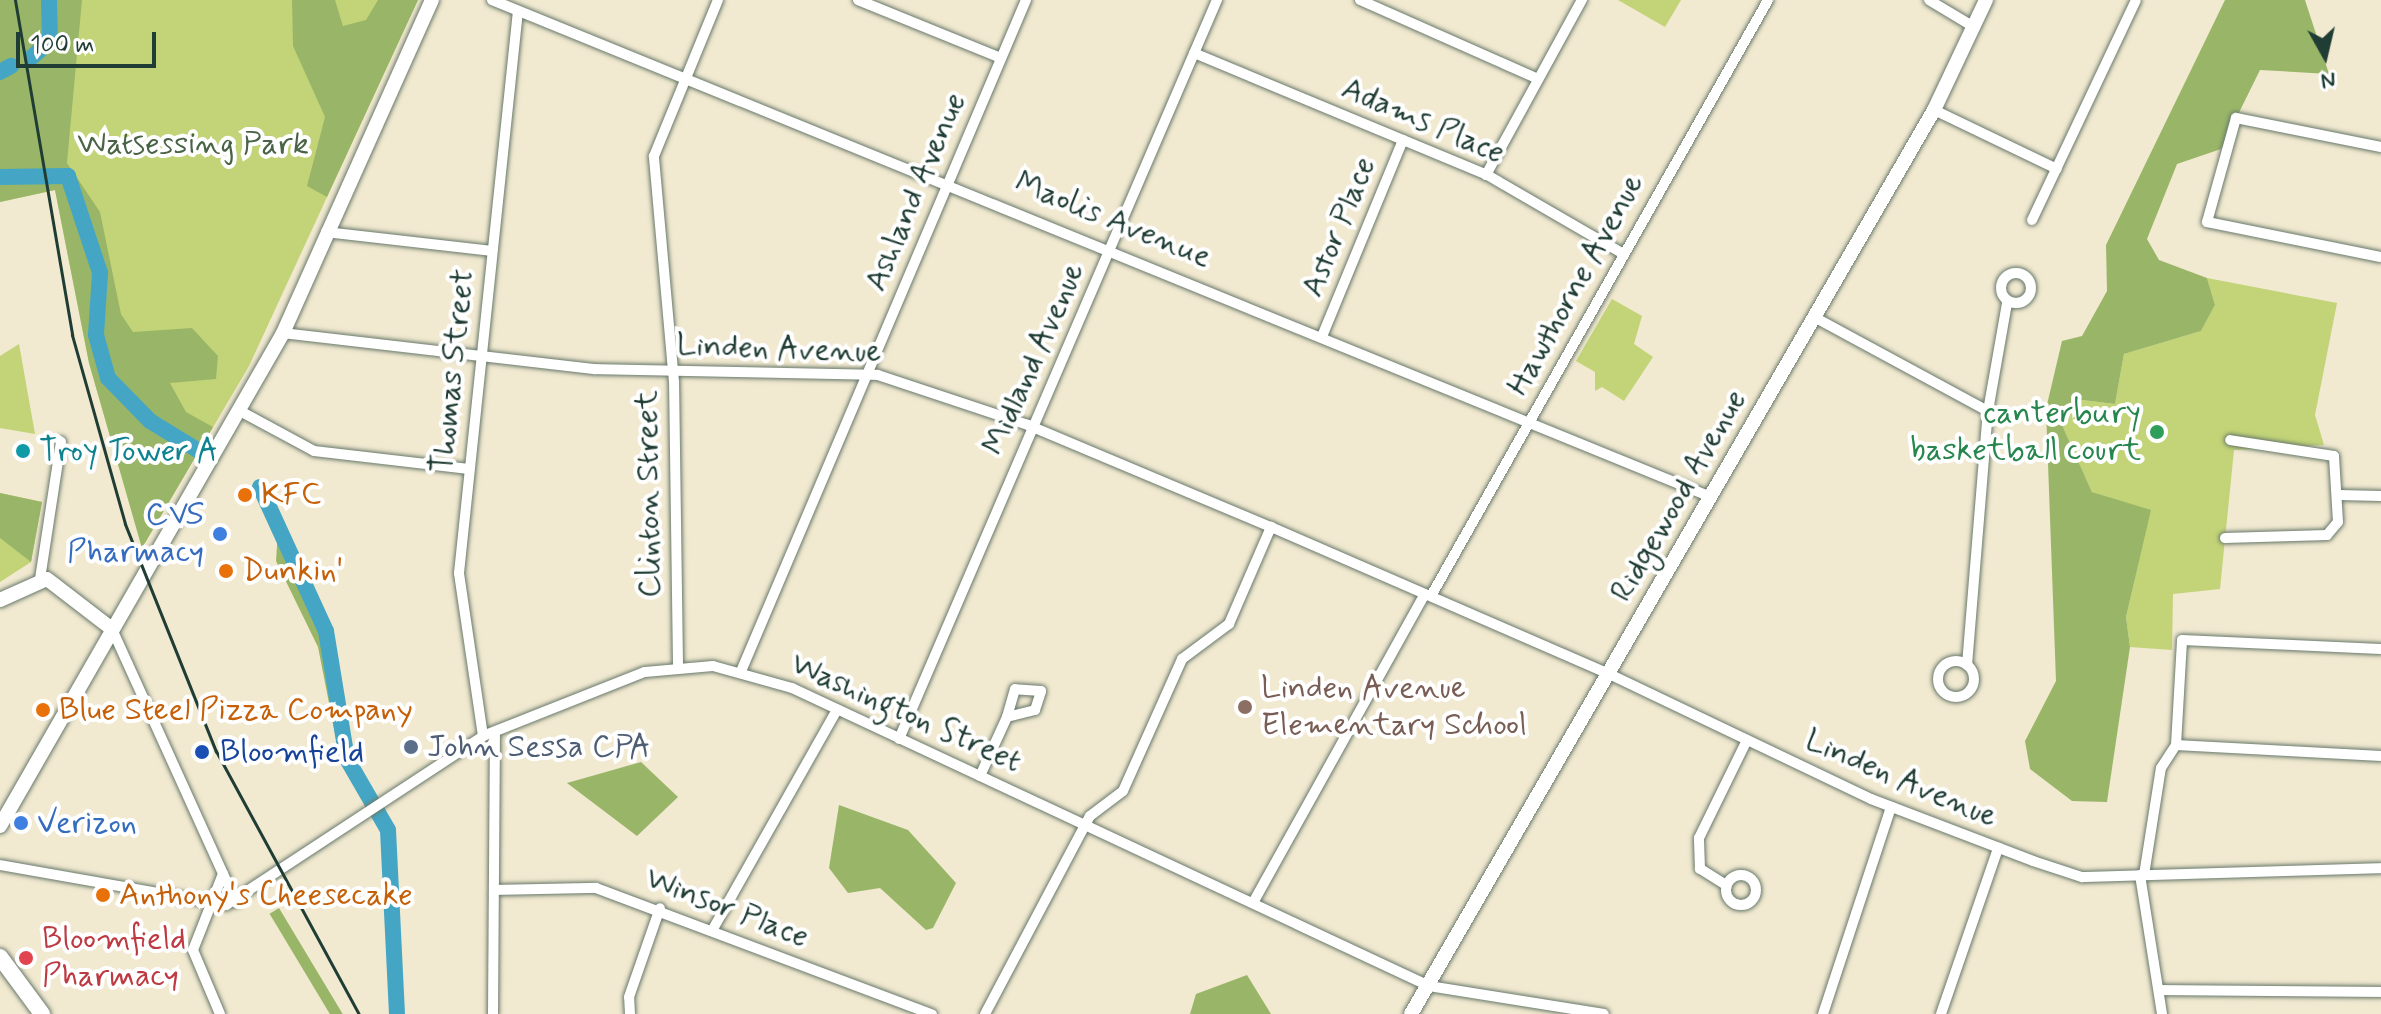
<!DOCTYPE html>
<html>
<head>
<meta charset="utf-8">
<style>
	body { margin:0 }
	#map { position:relative; width:2381px; height:1014px; overflow:hidden; background:#f1e9d0; font-family:Mynerve,sans-serif }
	div>[style] { position:absolute }
	.green>* { inset:0; background:#c2d477 }
	.forest>* { inset:0; background:#99b668; transform-origin:0 0 }
	.river>* { height:16px; margin:-8px; padding:0 8px; transform-origin:8px; border-radius:8px; background:#44a6c4 }
	.roads { filter:drop-shadow(0 0 2px #68796b) drop-shadow(0 0 2px #68796b) }
	.street>* { height:10px; margin:-5px; padding:0 5px; transform-origin:5px; border-radius:5px; background:#fff }
	.street>.ring { margin:-5px; padding:0; box-sizing:content-box; background:none; border:10px solid #fff; border-radius:50% }
	.secondary>* { height:14px; margin:-7px; padding:0 7px; transform-origin:7px; border-radius:7px; background:#fff }
	.primary>* { height:16px; margin:-8px; padding:0 8px; transform-origin:8px; border-radius:8px; background:#fff }
	.rail>* { height:3px; margin:-1.5px; padding:0 1.5px; transform-origin:1.5px; border-radius:1.5px; background:#1f3d34 }
	.dots>* { width:22px; height:22px; translate:-50% -50%; box-sizing:border-box; border:4px solid #fff; border-radius:50% }
	span { translate:-50% -50%; white-space:nowrap; text-align:center; line-height:1.15; -webkit-text-stroke:8px #fff; paint-order:stroke }
	.street-label { font-size:32px; color:#1f3d34 }
	.park-label { font-size:32px; color:#486345 }
	.leisure-label { font-size:32px; color:#27864d }
	.right { translate:-100% -50%; text-align:right }
	.culture-label { font-size:32px; color:#0d838f }
	.left { translate:0 -50%; text-align:left }
	.food-label { font-size:32px; color:#c56008 }
	.shop-label { font-size:32px; color:#366cbe }
	.education-label { font-size:32px; color:#785e54 }
	.service-label { font-size:32px; color:#4e5e75 }
	.transit-label { font-size:32px; color:#164399 }
	.health-label { font-size:32px; color:#be3a42 }
	.north { position:absolute; left:2285px; top:16px; width:80px; height:80px; -webkit-text-stroke:6px #fff; paint-order:stroke; rotate:172deg; font-size:22px; font-weight:700; line-height:32px; text-align:center; color:#1f3d34 }
	.north::after { content:''; display:block; margin:auto; width:28px; height:36px; background:#1f3d34; clip-path:polygon(50% 0,100% 100%,50% 72%,0 100%) }
	.scale { position:absolute; left:16px; top:32px; width:140px; height:36px; box-sizing:border-box; border:4px solid #1f3d34; border-top:0; padding-left:10px; font-size:24px; line-height:28px; white-space:nowrap; color:#1f3d34; -webkit-text-stroke:6px #fff; paint-order:stroke }
</style>
</head>
<body>
<div id="map">
	<div class="green">
		<i style="clip-path:polygon(0 0,418px 0,249px 366px,142px 548px,89px 363px,55px 190px,0 202px,0 235px)"></i>
		<i style="clip-path:polygon(1618px 0,1681px 0,1665px 27px)"></i>
		<i style="clip-path:polygon(2207px 278px,2337px 303px,2315px 415px,2324px 445px,2234px 450px,2220px 589px,2173px 594px,2172px 650px,2130px 647px,2126px 617px,2150px 511px,2092px 492px,2061px 424px,2074px 399px,2115px 404px,2124px 354px,2201px 331px,2215px 305px)"></i>
		<i style="clip-path:polygon(1612px 299px,1642px 316px,1634px 344px,1653px 357px,1624px 401px,1602px 387px,1595px 391px,1595px 372px,1576px 361px)"></i>
		<i style="clip-path:polygon(19px 344px,35px 434px,0 428px,0 356px)"></i>
		<i style="clip-path:polygon(0 493px,42px 502px,31px 562px,0 582px)"></i>
	</div>
	<div class="forest">
		<i style="clip-path:polygon(0 0,82px 0,67px 163px,100px 212px,121px 314px,133px 332px,192px 328px,218px 356px,216px 379px,170px 383px,186px 412px,213px 427px,142px 548px,89px 363px,55px 190px,0 202px)"></i>
		<i style="clip-path:polygon(292px 0,335px 0,343px 26px,366px 20px,378px 0,418px 0,327px 197px,307px 186px,325px 117px,293px 46px)"></i>
		<i style="clip-path:polygon(2225px 0,2305px 0,2329px 74px,2260px 70px,2221px 149px,2177px 164px,2147px 239px,2159px 260px,2207px 278px,2215px 305px,2201px 331px,2124px 354px,2115px 404px,2074px 399px,2061px 423px,2092px 492px,2151px 510px,2126px 617px,2130px 647px,2107px 802px,2072px 801px,2030px 769px,2025px 741px,2056px 681px,2046px 409px,2062px 341px,2082px 336px,2107px 291px,2106px 245px)"></i>
		<i style="clip-path:polygon(0 493px,42px 502px,31px 562px,0 538px)"></i>
		<i style="clip-path:polygon(279px 515px,335px 649px,348px 738px,339px 754px,318px 647px,276px 561px)"></i>
		<i style="clip-path:polygon(641px 762px,678px 797px,637px 836px,567px 783px)"></i>
		<i style="clip-path:polygon(839px 805px,908px 830px,956px 883px,933px 928px,926px 930px,880px 888px,848px 893px,829px 868px)"></i>
		<i style="left:279px;top:908px;width:124px;height:11px;rotate:59deg"></i>
		<i style="clip-path:polygon(1247px 975px,1271px 1014px,1190px 1014px,1196px 994px)"></i>
	</div>
	<div class="river">
		<i style="left:32px;top:57px;width:24px;rotate:-42deg"></i>
		<i style="left:50px;top:41px;width:41px;rotate:-91.4deg"></i>
		<i style="left:0;top:72px;width:13px;rotate:-29deg"></i>
		<i style="left:0;top:177px;width:68px;rotate:-0.8deg"></i>
		<i style="left:68px;top:176px;width:102px;rotate:71.7deg"></i>
		<i style="left:100px;top:273px;width:62px;rotate:93.7deg"></i>
		<i style="left:96px;top:335px;width:45px;rotate:74.4deg"></i>
		<i style="left:108px;top:378px;width:60px;rotate:45.7deg"></i>
		<i style="left:150px;top:421px;width:57px;rotate:31.5deg"></i>
		<i style="left:260px;top:487px;width:158px;rotate:65.4deg"></i>
		<i style="left:326px;top:631px;width:130px;rotate:80.7deg"></i>
		<i style="left:347px;top:759px;width:82px;rotate:60deg"></i>
		<i style="left:388px;top:830px;width:184px;rotate:87.2deg"></i>
	</div>
	<div class="roads">
		<div class="street">
			<i style="left:492px;top:0;width:1316px;rotate:22.18deg"></i>
			<i style="left:858px;top:0;width:154px;rotate:22.1deg"></i>
			<i style="left:1360px;top:0;width:195px;rotate:23.9deg"></i>
			<i style="left:1929px;top:0;width:52px;rotate:31deg"></i>
			<i style="left:1194px;top:53px;width:320px;rotate:22.6deg"></i>
			<i style="left:1489px;top:176px;width:154px;rotate:30.1deg"></i>
			<i style="left:1934px;top:110px;width:136px;rotate:25.6deg"></i>
			<i style="left:2381px;top:147px;width:148px;rotate:-168.7deg"></i>
			<i style="left:2236px;top:118px;width:108px;rotate:105.6deg"></i>
			<i style="left:2207px;top:222px;width:177px;rotate:11.4deg"></i>
			<i style="left:1486px;top:175px;width:200px;rotate:-61.3deg"></i>
			<i style="left:2032px;top:220px;width:243px;rotate:-64.7deg"></i>
			<i style="left:326px;top:232px;width:167px;rotate:6.5deg"></i>
			<i class="ring" style="left:2001px;top:273px;width:20px;height:20px"></i>
			<i style="left:1814px;top:317px;width:198px;rotate:28.4deg"></i>
			<i style="left:283px;top:333px;width:314px;rotate:6.6deg"></i>
			<i style="left:595px;top:369px;width:283px;rotate:1.2deg"></i>
			<i style="left:878px;top:375px;width:158px;rotate:18.4deg"></i>
			<i style="left:1028px;top:425px;width:264px;rotate:22.8deg"></i>
			<i style="left:1271px;top:527px;width:369px;rotate:23.5deg"></i>
			<i style="left:1609px;top:674px;width:290px;rotate:25.5deg"></i>
			<i style="left:1871px;top:799px;width:173px;rotate:20.9deg"></i>
			<i style="left:2033px;top:861px;width:52px;rotate:18.1deg"></i>
			<i style="left:2082px;top:877px;width:299px;rotate:-1.7deg"></i>
			<i style="left:1323px;top:334px;width:210px;rotate:-67.6deg"></i>
			<i style="left:240px;top:411px;width:84px;rotate:28.4deg"></i>
			<i style="left:314px;top:451px;width:156px;rotate:6.6deg"></i>
			<i style="left:2339px;top:495px;width:42px;rotate:1.4deg"></i>
			<i style="left:2225px;top:538px;width:102px;rotate:-1.7deg"></i>
			<i style="left:2327px;top:535px;width:17px;rotate:-50deg"></i>
			<i style="left:2338px;top:522px;width:66px;rotate:-93.5deg"></i>
			<i style="left:2334px;top:456px;width:105px;rotate:-171.3deg"></i>
			<i style="left:40px;top:579px;width:139px;rotate:-81.3deg"></i>
			<i style="left:1431px;top:596px;width:685px;rotate:-60.51deg"></i>
			<i style="left:112px;top:629px;width:300px;rotate:65.6deg"></i>
			<i class="ring" style="left:1938px;top:661px;width:26px;height:26px"></i>
			<i style="left:678px;top:665px;width:283px;rotate:-90.8deg"></i>
			<i style="left:674px;top:382px;width:227px;rotate:-95.1deg"></i>
			<i style="left:654px;top:156px;width:169px;rotate:-67.7deg"></i>
			<i style="left:1967px;top:665px;width:255px;rotate:-85.3deg"></i>
			<i style="left:1988px;top:411px;width:110px;rotate:-80deg"></i>
			<i style="left:742px;top:669px;width:727px;rotate:-67deg"></i>
			<i style="left:483px;top:736px;width:165px;rotate:-98.4deg"></i>
			<i style="left:459px;top:573px;width:565px;rotate:-84.01deg"></i>
			<i style="left:899px;top:739px;width:805px;rotate:-66.72deg"></i>
			<i style="left:2176px;top:745px;width:205px;rotate:3.1deg"></i>
			<i style="left:980px;top:776px;width:65px;rotate:-65.4deg"></i>
			<i style="left:1007px;top:717px;width:29px;rotate:-14deg"></i>
			<i style="left:1035px;top:710px;width:20px;rotate:-72deg"></i>
			<i style="left:1041px;top:691px;width:26px;rotate:-176deg"></i>
			<i style="left:1015px;top:689px;width:29px;rotate:106deg"></i>
			<i style="left:0;top:865px;width:230px;rotate:10deg"></i>
			<i style="left:226px;top:905px;width:308px;rotate:-33.3deg"></i>
			<i style="left:483px;top:736px;width:174px;rotate:-21.6deg"></i>
			<i style="left:645px;top:672px;width:68px;rotate:-5deg"></i>
			<i style="left:713px;top:666px;width:82px;rotate:15.6deg"></i>
			<i style="left:792px;top:688px;width:703px;rotate:25.07deg"></i>
			<i style="left:1429px;top:986px;width:177px;rotate:9.1deg"></i>
			<i class="ring" style="left:1726px;top:875px;width:20px;height:20px"></i>
			<i style="left:2140px;top:875px;width:141px;rotate:81deg"></i>
			<i style="left:2144px;top:875px;width:108px;rotate:-81deg"></i>
			<i style="left:2161px;top:768px;width:27px;rotate:-57deg"></i>
			<i style="left:2176px;top:745px;width:105px;rotate:-86.7deg"></i>
			<i style="left:2182px;top:640px;width:199px;rotate:2.6deg"></i>
			<i style="left:1726px;top:885px;width:31px;rotate:-148deg"></i>
			<i style="left:1700px;top:869px;width:31px;rotate:-92deg"></i>
			<i style="left:1699px;top:838px;width:109px;rotate:-63.9deg"></i>
			<i style="left:497px;top:890px;width:99px;rotate:-1.2deg"></i>
			<i style="left:596px;top:888px;width:359px;rotate:20.6deg"></i>
			<i style="left:1254px;top:901px;width:351px;rotate:-60.9deg"></i>
			<i style="left:713px;top:929px;width:252px;rotate:-60.5deg"></i>
			<i style="left:2159px;top:990px;width:222px;rotate:0.5deg"></i>
			<i style="left:220px;top:1014px;width:69px;rotate:-112.9deg"></i>
			<i style="left:193px;top:950px;width:82px;rotate:-68.5deg"></i>
			<i style="left:493px;top:1014px;width:282px;rotate:-89.6deg"></i>
			<i style="left:630px;top:1014px;width:17px;rotate:-93deg"></i>
			<i style="left:629px;top:997px;width:94px;rotate:-70.8deg"></i>
			<i style="left:985px;top:1014px;width:224px;rotate:-62.1deg"></i>
			<i style="left:1090px;top:816px;width:41px;rotate:-37.1deg"></i>
			<i style="left:1123px;top:791px;width:145px;rotate:-65.9deg"></i>
			<i style="left:1182px;top:659px;width:59px;rotate:-36.7deg"></i>
			<i style="left:1229px;top:624px;width:106px;rotate:-66.6deg"></i>
			<i style="left:1823px;top:1014px;width:218px;rotate:-71.8deg"></i>
			<i style="left:1941px;top:1014px;width:176px;rotate:-71deg"></i>
		</div>
		<div class="secondary">
			<i style="left:0;top:600px;width:51px;rotate:-24.1deg"></i>
			<i style="left:47px;top:579px;width:82px;rotate:37.6deg"></i>
			<i style="left:0;top:826px;width:568px;rotate:-60.14deg"></i>
			<i style="left:283px;top:333px;width:365px;rotate:-65.9deg"></i>
			<i style="left:1411px;top:1014px;width:1044px;rotate:-59.95deg"></i>
			<i style="left:1934px;top:110px;width:122px;rotate:-64.7deg"></i>
		</div>
		<div class="primary">
			<i style="left:0;top:957px;width:71px;rotate:53.6deg"></i>
		</div>
	</div>
	<div class="rail">
		<i style="left:15px;top:0;width:340px;rotate:80.3deg"></i>
		<i style="left:72px;top:335px;width:196px;rotate:74.3deg"></i>
		<i style="left:125px;top:524px;width:245px;rotate:68.2deg"></i>
		<i style="left:216px;top:751px;width:299px;rotate:61.5deg"></i>
	</div>
	<div class="dots">
		<i style="left:2157px;top:432px;background:#2e9e5b"></i>
		<i style="left:23px;top:451px;background:#0f9aa8"></i>
		<i style="left:245px;top:495px;background:#e8710a"></i>
		<i style="left:220px;top:534px;background:#3f7fe0"></i>
		<i style="left:226px;top:571px;background:#e8710a"></i>
		<i style="left:1245px;top:707px;background:#8d6e63"></i>
		<i style="left:43px;top:710px;background:#e8710a"></i>
		<i style="left:411px;top:747px;background:#5c6f8a"></i>
		<i style="left:202px;top:752px;background:#1a4fb4"></i>
		<i style="left:21px;top:823px;background:#3f7fe0"></i>
		<i style="left:103px;top:895px;background:#e8710a"></i>
		<i style="left:26px;top:958px;background:#e0444e"></i>
	</div>
	<div class="street-label">
		<span style="left:1423px;top:121px;rotate:23deg">Adams Place</span>
		<span style="left:916px;top:192px;rotate:-67deg">Ashland Avenue</span>
		<span style="left:1113px;top:220px;rotate:22deg">Maolis Avenue</span>
		<span style="left:1339px;top:227px;rotate:-68deg">Astor Place</span>
		<span style="left:1576px;top:285px;rotate:-61deg">Hawthorne Avenue</span>
		<span style="left:779px;top:349px;rotate:2deg">Linden Avenue</span>
		<span style="left:1034px;top:359px;rotate:-66deg">Midland Avenue</span>
		<span style="left:453px;top:371px;rotate:-84deg">Thomas Street</span>
		<span style="left:649px;top:494px;rotate:-91deg">Clinton Street</span>
		<span style="left:1679px;top:496px;rotate:-60deg">Ridgewood Avenue</span>
		<span style="left:906px;top:713px;rotate:24deg">Washington Street</span>
		<span style="left:1901px;top:779px;rotate:23deg">Linden Avenue</span>
		<span style="left:727px;top:908px;rotate:21deg">Winsor Place</span>
	</div>
	<div class="park-label">
		<span style="left:193px;top:144px">Watsessing Park</span>
	</div>
	<div class="leisure-label">
		<span class="right" style="left:2141px;top:432px">canterbury<br>basketball court</span>
	</div>
	<div class="culture-label">
		<span class="left" style="left:39px;top:451px">Troy Tower A</span>
	</div>
	<div class="food-label">
		<span class="left" style="left:261px;top:495px">KFC</span>
		<span class="left" style="left:242px;top:571px">Dunkin'</span>
		<span class="left" style="left:59px;top:710px">Blue Steel Pizza Company</span>
		<span class="left" style="left:119px;top:895px">Anthony's Cheesecake</span>
	</div>
	<div class="shop-label">
		<span class="right" style="left:204px;top:534px">CVS<br>Pharmacy</span>
		<span class="left" style="left:37px;top:823px">Verizon</span>
	</div>
	<div class="education-label">
		<span class="left" style="left:1261px;top:707px">Linden Avenue<br>Elementary School</span>
	</div>
	<div class="service-label">
		<span class="left" style="left:427px;top:747px">John Sessa CPA</span>
	</div>
	<div class="transit-label">
		<span class="left" style="left:220px;top:752px">Bloomfield</span>
	</div>
	<div class="health-label">
		<span class="left" style="left:42px;top:958px">Bloomfield<br>Pharmacy</span>
	</div>
	<div class="north">N</div>
	<div class="scale">100 m</div>
</div>
</body>
</html>
